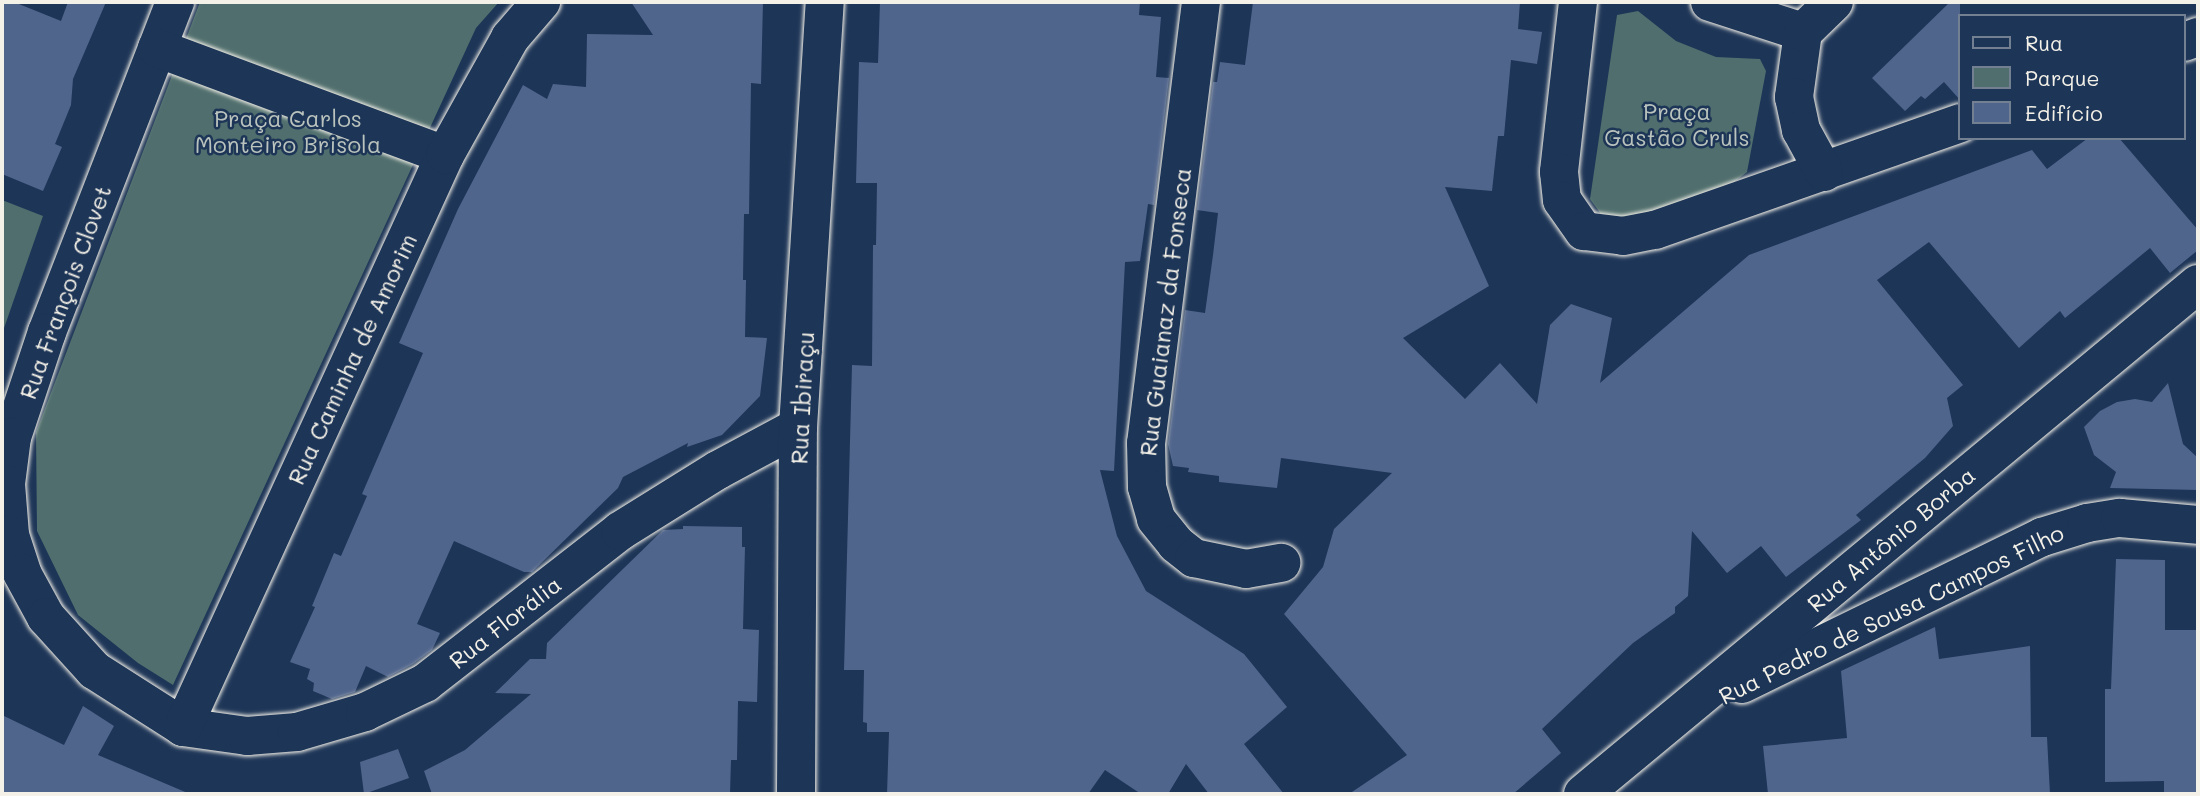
<!DOCTYPE html>
<html>
<head>
<meta charset="utf-8">
<style>
	body { margin:0 }
	#map { position:relative; width:2200px; height:796px; overflow:hidden; background:#1d3557; font-family:Mali,sans-serif }
	div>[style] { position:absolute }
	.green>* { inset:0; background:#4f6e6d }
	.building>* { inset:0; background:#50658c }
	.roads { filter:drop-shadow(0 0 2px #f4f1e8) drop-shadow(0 0 2px #f4f1e8) }
	.minor>* { height:38px; margin:-19px; padding:0 19px; transform-origin:19px; border-radius:19px; background:#1d3557 }
	.tertiary>* { height:38px; margin:-19px; padding:0 19px; transform-origin:19px; border-radius:19px; background:#1d3557 }
	span { translate:-50% -50%; white-space:nowrap; text-align:center; line-height:1.15; -webkit-text-stroke:5px #1d3557; paint-order:stroke }
	.park-label { font-size:23px; color:#bac3bd }
	.street-label { font-size:23px; color:#f4f1e8 }
	.frame { position:absolute; inset:0; border:4px solid #f4f1e8; pointer-events:none }
	.legend { position:absolute; left:1958px; top:14px; width:228px; height:126px; box-sizing:border-box; background:#1d3557; border:2px solid #738091; margin:0; padding:9px 12px; list-style:none; font-size:21px; color:#f4f1e8 }
	.legend li { display:flex; align-items:center; gap:14px; height:35px }
	.legend b { width:35px; border:2px solid #738091 }
</style>
</head>
<body>
<div id="map">
	<div class="green">
		<i style="clip-path:polygon(200px 2px,499px 2px,476px 28px,173px 685px,138px 663px,78px 615px,37px 531px,36px 432px)"></i>
		<i style="clip-path:polygon(1638px 11px,1676px 41px,1716px 57px,1760px 59px,1766px 71px,1747px 172px,1729px 186px,1625px 223px,1606px 221px,1590px 199px,1617px 15px)"></i>
		<i style="clip-path:polygon(2px 200px,43px 216px,2px 334px)"></i>
	</div>
	<div class="building">
		<i style="clip-path:polygon(2px 2px,14px 2px,61px 21px,68px 2px,106px 2px,73px 79px,71px 105px,55px 144px,62px 147px,43px 191px,2px 174px)"></i>
		<i style="clip-path:polygon(631px 2px,763px 2px,761px 84px,751px 83px,749px 214px,744px 214px,743px 280px,746px 280px,745px 337px,767px 338px,760px 396px,722px 435px,687px 447px,688px 443px,623px 477px,618px 488px,532px 572px,524px 572px,454px 541px,417px 624px,440px 633px,432px 650px,413px 664px,388px 677px,366px 666px,355px 692px,332px 699px,313px 691px,314px 683px,307px 679px,310px 669px,290px 662px,315px 607px,312px 606px,334px 553px,341px 556px,367px 496px,362px 494px,423px 353px,399px 343px,458px 209px,523px 85px,547px 99px,553px 84px,586px 87px,587px 34px,653px 35px)"></i>
		<i style="clip-path:polygon(880px 2px,1140px 2px,1139px 15px,1161px 17px,1156px 77px,1169px 78px,1154px 205px,1148px 204px,1140px 261px,1125px 262px,1114px 471px,1100px 470px,1117px 536px,1146px 591px,1244px 654px,1287px 707px,1244px 744px,1284px 794px,1209px 794px,1186px 764px,1168px 794px,1141px 794px,1105px 770px,1088px 794px,887px 794px,889px 732px,867px 732px,867px 723px,863px 722px,864px 670px,844px 670px,852px 365px,872px 366px,873px 245px,876px 245px,877px 183px,856px 183px,859px 62px,878px 63px)"></i>
		<i style="clip-path:polygon(1253px 2px,1520px 2px,1518px 29px,1542px 32px,1537px 64px,1511px 60px,1504px 136px,1498px 136px,1492px 191px,1445px 187px,1489px 286px,1403px 338px,1465px 399px,1500px 363px,1537px 404px,1550px 325px,1571px 304px,1612px 318px,1600px 383px,1749px 255px,2032px 150px,2047px 169px,2088px 138px,2119px 138px,2198px 230px,2198px 250px,2170px 273px,2150px 248px,2065px 318px,2060px 311px,2019px 348px,1929px 242px,1877px 280px,1963px 385px,1947px 398px,1953px 426px,1925px 458px,1856px 515px,1861px 520px,1786px 577px,1761px 546px,1727px 573px,1692px 531px,1688px 596px,1675px 607px,1675px 613px,1633px 643px,1542px 729px,1561px 753px,1513px 794px,1349px 794px,1407px 755px,1284px 614px,1323px 567px,1334px 529px,1392px 473px,1281px 458px,1277px 488px,1219px 482px,1219px 476px,1188px 472px,1189px 468px,1173px 466px,1168px 444px,1185px 310px,1205px 313px,1213px 255px,1218px 213px,1197px 210px,1213px 82px,1217px 82px,1220px 62px,1245px 65px)"></i>
		<i style="clip-path:polygon(1950px 2px,1960px 2px,1960px 100px,1944px 82px,1925px 99px,1921px 96px,1905px 111px,1872px 78px)"></i>
		<i style="clip-path:polygon(2168px 383px,2183px 444px,2198px 458px,2198px 490px,2110px 488px,2116px 472px,2094px 455px,2084px 427px,2100px 411px,2117px 402px,2135px 399px,2152px 402px)"></i>
		<i style="clip-path:polygon(683px 526px,742px 527px,742px 547px,745px 547px,743px 629px,759px 630px,757px 702px,738px 701px,737px 760px,731px 760px,730px 794px,432px 794px,424px 771px,465px 750px,531px 694px,495px 693px,530px 659px,546px 659px,547px 643px,663px 530px,683px 529px)"></i>
		<i style="clip-path:polygon(2116px 559px,2165px 560px,2165px 630px,2198px 630px,2197px 794px,2164px 794px,2164px 781px,2105px 782px,2105px 689px,2111px 689px)"></i>
		<i style="clip-path:polygon(1935px 627px,1939px 659px,2030px 646px,2031px 737px,2047px 737px,2050px 794px,1768px 794px,1763px 746px,1847px 738px,1841px 671px)"></i>
		<i style="clip-path:polygon(83px 706px,114px 726px,98px 755px,190px 794px,2px 794px,2px 715px,64px 745px)"></i>
		<i style="clip-path:polygon(398px 749px,409px 778px,364px 794px,360px 762px)"></i>
	</div>
	<div class="roads">
		<div class="minor">
			<i style="left:175px;top:2px;width:354px;rotate:111.2deg"></i>
			<i style="left:47px;top:332px;width:111px;rotate:108.4deg"></i>
			<i style="left:12px;top:437px;width:47px;rotate:97.3deg"></i>
			<i style="left:6px;top:484px;width:51px;rotate:85.5deg"></i>
			<i style="left:10px;top:535px;width:40px;rotate:72deg"></i>
			<i style="left:22px;top:573px;width:50px;rotate:61.4deg"></i>
			<i style="left:46px;top:617px;width:72px;rotate:47.8deg"></i>
			<i style="left:94px;top:670px;width:106px;rotate:32.6deg"></i>
			<i style="left:183px;top:727px;width:65px;rotate:8deg"></i>
			<i style="left:247px;top:736px;width:50px;rotate:-4.6deg"></i>
			<i style="left:297px;top:732px;width:71px;rotate:-16.4deg"></i>
			<i style="left:365px;top:712px;width:67px;rotate:-25.8deg"></i>
			<i style="left:425px;top:683px;width:247px;rotate:-37.9deg"></i>
			<i style="left:620px;top:531px;width:115px;rotate:-31.9deg"></i>
			<i style="left:718px;top:470px;width:91px;rotate:-28.3deg"></i>
			<i style="left:1201px;top:2px;width:444px;rotate:97.1deg"></i>
			<i style="left:1146px;top:443px;width:44px;rotate:88.7deg"></i>
			<i style="left:1147px;top:487px;width:33px;rotate:74deg"></i>
			<i style="left:1156px;top:519px;width:32px;rotate:51deg"></i>
			<i style="left:1176px;top:544px;width:23px;rotate:38deg"></i>
			<i style="left:1194px;top:558px;width:53px;rotate:11.9deg"></i>
			<i style="left:1246px;top:569px;width:36px;rotate:-10deg"></i>
			<i style="left:1578px;top:2px;width:171px;rotate:96.4deg"></i>
			<i style="left:1559px;top:172px;width:28px;rotate:84deg"></i>
			<i style="left:1562px;top:200px;width:38px;rotate:55deg"></i>
			<i style="left:1584px;top:231px;width:39px;rotate:7deg"></i>
			<i style="left:1623px;top:236px;width:33px;rotate:-11deg"></i>
			<i style="left:1655px;top:230px;width:323px;rotate:-19.3deg"></i>
			<i style="left:1710px;top:2px;width:98px;rotate:17.9deg"></i>
			<i style="left:1803px;top:32px;width:66px;rotate:97.9deg"></i>
			<i style="left:1794px;top:97px;width:34px;rotate:78deg"></i>
			<i style="left:1801px;top:130px;width:48px;rotate:61.3deg"></i>
			<i style="left:1803px;top:32px;width:43px;rotate:-44.1deg"></i>
			<i style="left:2184px;top:42px;width:15px;rotate:-20deg"></i>
			<i style="left:157px;top:48px;width:307px;rotate:20.4deg"></i>
			<i style="left:1742px;top:684px;width:334px;rotate:-26.1deg"></i>
			<i style="left:2042px;top:537px;width:47px;rotate:-17.3deg"></i>
			<i style="left:2087px;top:523px;width:33px;rotate:-9deg"></i>
			<i style="left:2120px;top:518px;width:78px;rotate:5.1deg"></i>
			<i style="left:183px;top:727px;width:629px;rotate:-65.39deg"></i>
			<i style="left:445px;top:155px;width:134px;rotate:-60.9deg"></i>
			<i style="left:510px;top:38px;width:48px;rotate:-49.3deg"></i>
			<i style="left:1583px;top:794px;width:799px;rotate:-39.67deg"></i>
		</div>
		<div class="tertiary">
			<i style="left:796px;top:794px;width:367px;rotate:-89.7deg"></i>
			<i style="left:798px;top:427px;width:426px;rotate:-86.4deg"></i>
		</div>
	</div>
	<div class="park-label">
		<span style="left:1677px;top:124px">Praça<br>Gastão Cruls</span>
		<span style="left:288px;top:131px">Praça Carlos<br>Monteiro Brisola</span>
	</div>
	<div class="street-label">
		<span style="left:65px;top:292px;rotate:-70deg">Rua François Clovet</span>
		<span style="left:1165px;top:312px;rotate:-83deg">Rua Guaianaz da Fonseca</span>
		<span style="left:352px;top:359px;rotate:-65deg">Rua Caminha de Amorim</span>
		<span style="left:802px;top:398px;rotate:-87deg">Rua Ibiraçu</span>
		<span style="left:1891px;top:539px;rotate:-40deg">Rua Antônio Borba</span>
		<span style="left:1891px;top:614px;rotate:-26deg">Rua Pedro de Sousa Campos Filho</span>
		<span style="left:505px;top:622px;rotate:-38deg">Rua Florália</span>
	</div>
	<div class="frame"></div>
	<ul class="legend">
	<li><b style="height:9px;background:#1d3557"></b>Rua</li>
	<li><b style="height:19px;background:#4f6e6d"></b>Parque</li>
	<li><b style="height:19px;background:#50658c"></b>Edifício</li>
	</ul>
</div>
</body>
</html>
